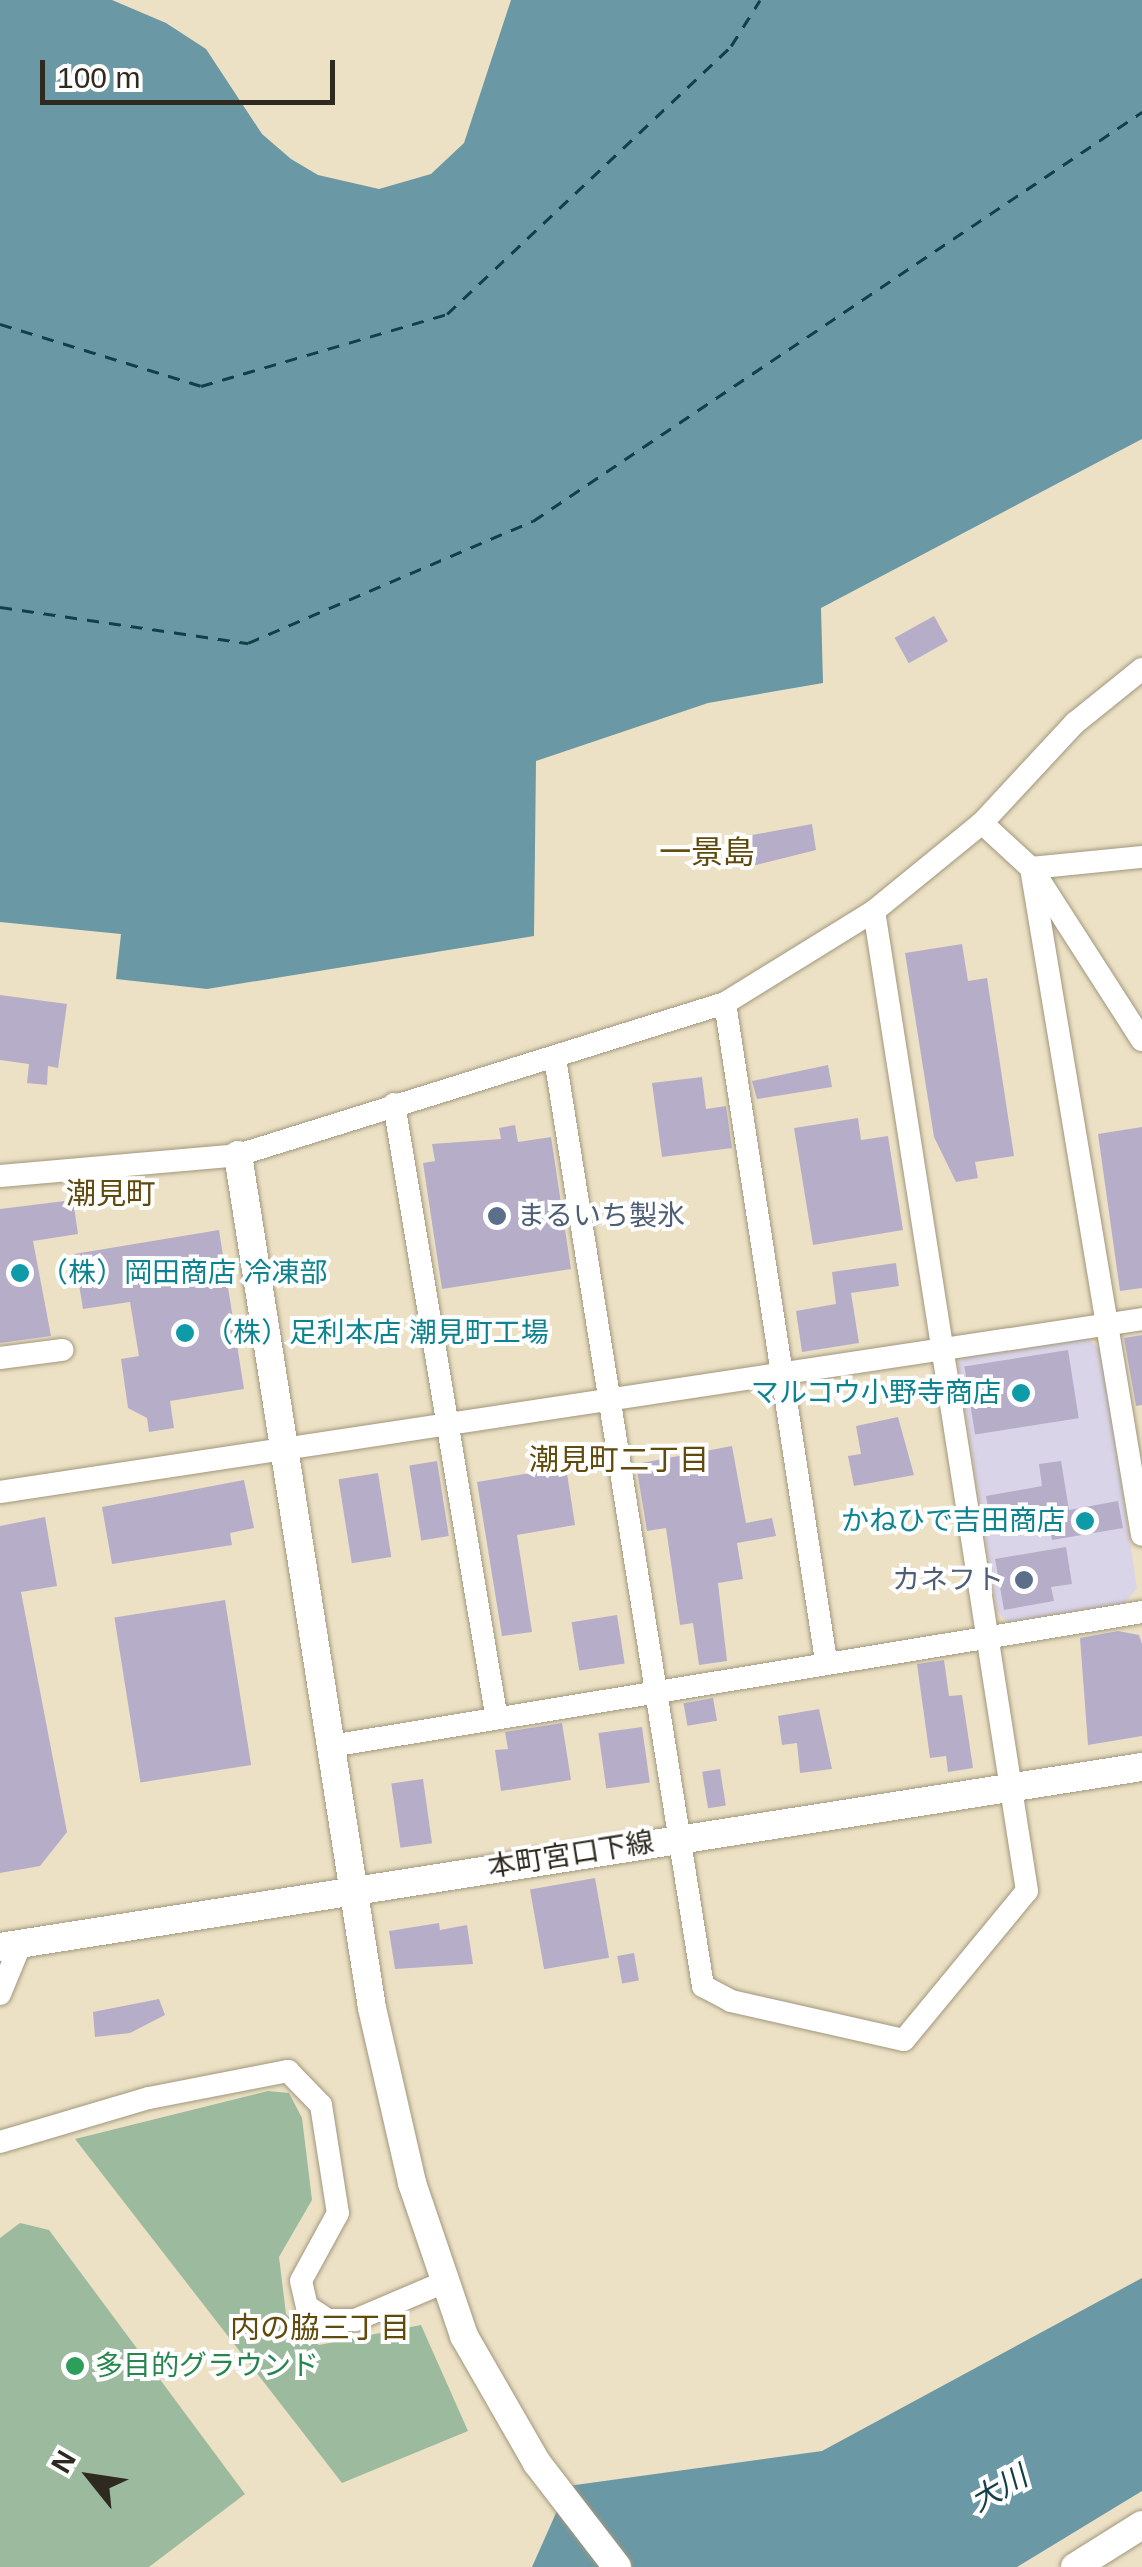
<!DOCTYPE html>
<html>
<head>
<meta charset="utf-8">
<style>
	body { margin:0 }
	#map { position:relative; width:1142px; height:2567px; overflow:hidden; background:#ece1c5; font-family:Arial,"Noto Sans JP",sans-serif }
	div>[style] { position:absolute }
	.commercial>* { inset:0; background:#dad4e9 }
	.green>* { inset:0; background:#9cba9d }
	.water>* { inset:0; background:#6a98a4 }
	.ferry>* { height:2.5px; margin-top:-1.25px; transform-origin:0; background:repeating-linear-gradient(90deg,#133f48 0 12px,transparent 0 22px) }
	.building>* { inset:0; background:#b6aec9; transform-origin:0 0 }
	.roads { filter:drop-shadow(0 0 2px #a1977d) drop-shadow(0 0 2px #a1977d) }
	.minor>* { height:22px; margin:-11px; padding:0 11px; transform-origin:11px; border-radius:11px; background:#fff }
	.tertiary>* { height:28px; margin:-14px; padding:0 14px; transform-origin:14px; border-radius:14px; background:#fff }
	.dots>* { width:28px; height:28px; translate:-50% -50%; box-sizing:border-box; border:5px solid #fff; border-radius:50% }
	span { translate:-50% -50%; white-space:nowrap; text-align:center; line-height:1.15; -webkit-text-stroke:8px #fff; paint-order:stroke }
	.service-label { font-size:28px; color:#4e5e75 }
	.left { translate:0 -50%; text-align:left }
	.right { translate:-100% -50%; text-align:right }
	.culture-label { font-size:28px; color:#0d838f }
	.street-label { font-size:28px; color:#2e2a1f }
	.leisure-label { font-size:28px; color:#27864d }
	.neighbourhood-label { font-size:30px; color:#604a0c }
	.water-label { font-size:30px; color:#133f48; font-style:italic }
	.quarter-label { font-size:32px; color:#604a0c }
	.north { position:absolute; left:40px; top:2427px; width:100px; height:100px; -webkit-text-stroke:8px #fff; paint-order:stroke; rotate:300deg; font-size:28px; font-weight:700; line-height:40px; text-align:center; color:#2e2a1f }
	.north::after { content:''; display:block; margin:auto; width:35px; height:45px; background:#2e2a1f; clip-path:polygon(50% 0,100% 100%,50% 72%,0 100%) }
	.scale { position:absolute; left:40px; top:60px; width:295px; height:45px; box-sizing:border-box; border:5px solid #2e2a1f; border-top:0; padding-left:12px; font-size:30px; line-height:35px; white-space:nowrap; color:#2e2a1f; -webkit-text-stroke:8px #fff; paint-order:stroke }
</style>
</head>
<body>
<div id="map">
	<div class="commercial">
		<i style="clip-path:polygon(1085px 1336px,1101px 1350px,1137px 1588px,1124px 1603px,1008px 1622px,997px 1611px,958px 1363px,970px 1353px)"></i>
	</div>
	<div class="green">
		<i style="clip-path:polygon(268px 2091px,289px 2093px,302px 2118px,312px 2200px,279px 2257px,286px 2314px,319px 2345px,421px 2325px,468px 2431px,342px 2483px,75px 2139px)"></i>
		<i style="clip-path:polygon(20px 2223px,49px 2230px,245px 2494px,149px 2567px,0 2567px,0 2238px)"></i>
	</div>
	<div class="water">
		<i style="clip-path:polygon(0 0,112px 0,166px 23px,206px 49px,262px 134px,291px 159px,318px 175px,379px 189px,431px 174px,464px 143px,511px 0,1142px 0,1142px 439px,821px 608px,823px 683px,708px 703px,536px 761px,534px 936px,207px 989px,116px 979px,121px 934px,0 922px)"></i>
		<i style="clip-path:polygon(1142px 2278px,1142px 2491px,1017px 2567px,532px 2567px,568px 2486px,822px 2451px)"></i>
	</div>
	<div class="ferry">
		<i style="left:0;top:324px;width:210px;rotate:17.1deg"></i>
		<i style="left:201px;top:386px;width:256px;rotate:-16.3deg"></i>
		<i style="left:447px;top:314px;width:390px;rotate:-43.3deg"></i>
		<i style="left:731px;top:46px;width:54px;rotate:-57.8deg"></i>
		<i style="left:0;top:607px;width:251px;rotate:8.3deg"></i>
		<i style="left:248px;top:643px;width:310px;rotate:-23.2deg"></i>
		<i style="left:533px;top:521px;width:734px;rotate:-33.89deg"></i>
	</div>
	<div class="building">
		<i style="left:934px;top:616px;width:29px;height:45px;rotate:61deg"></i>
		<i style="clip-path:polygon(812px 824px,816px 850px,752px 866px,750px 855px,739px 857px,736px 838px)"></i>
		<i style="clip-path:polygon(962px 944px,968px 981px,987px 978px,1014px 1156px,975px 1162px,978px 1178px,956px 1182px,934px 1137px,905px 953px)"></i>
		<i style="clip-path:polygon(0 995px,67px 1004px,58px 1068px,48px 1066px,47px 1085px,27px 1083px,29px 1064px,0 1060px)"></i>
		<i style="clip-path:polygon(828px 1065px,832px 1087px,757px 1099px,752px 1081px)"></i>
		<i style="clip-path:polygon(702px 1077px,706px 1109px,726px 1106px,732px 1148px,662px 1157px,652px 1083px)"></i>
		<i style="clip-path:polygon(858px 1118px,861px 1140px,888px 1136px,903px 1230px,813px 1245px,794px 1128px)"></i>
		<i style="clip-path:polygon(515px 1125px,518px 1142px,551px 1137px,571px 1269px,442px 1289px,423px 1163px,435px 1161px,432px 1144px,501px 1139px,499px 1128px)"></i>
		<i style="clip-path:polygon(1142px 1127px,1142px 1288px,1120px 1291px,1098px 1134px)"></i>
		<i style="clip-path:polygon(73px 1200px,78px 1234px,33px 1241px,51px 1336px,0 1343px,0 1209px)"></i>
		<i style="clip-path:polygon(219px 1230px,244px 1389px,170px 1401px,174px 1428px,149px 1432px,147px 1418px,128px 1408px,121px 1359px,139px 1356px,130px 1302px,83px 1309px,74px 1254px)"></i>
		<i style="clip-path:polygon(896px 1263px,899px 1286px,851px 1293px,859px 1343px,802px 1352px,796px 1311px,836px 1304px,832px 1272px)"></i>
		<i style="clip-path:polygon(1142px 1335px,1142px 1405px,1136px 1406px,1124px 1338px)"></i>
		<i style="left:1068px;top:1350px;width:69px;height:105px;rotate:81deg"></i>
		<i style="clip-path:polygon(898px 1417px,914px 1475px,854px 1486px,848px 1456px,861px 1454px,856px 1426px)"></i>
		<i style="clip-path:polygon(732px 1446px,746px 1523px,772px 1518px,776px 1536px,737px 1543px,743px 1579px,718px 1583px,727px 1661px,699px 1665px,693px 1623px,680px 1625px,666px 1528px,647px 1531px,636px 1464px)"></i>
		<i style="left:437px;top:1461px;width:76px;height:28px;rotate:81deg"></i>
		<i style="clip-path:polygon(1061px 1461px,1069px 1510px,1118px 1501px,1123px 1528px,1052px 1540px,1046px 1508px,990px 1519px,986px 1496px,1042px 1486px,1039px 1464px)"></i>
		<i style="clip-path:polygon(566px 1467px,575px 1525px,517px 1535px,532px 1632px,502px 1636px,477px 1482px)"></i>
		<i style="left:378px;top:1473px;width:85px;height:40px;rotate:81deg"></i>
		<i style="clip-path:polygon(244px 1480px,254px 1528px,230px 1533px,232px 1545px,112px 1564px,102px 1507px)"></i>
		<i style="clip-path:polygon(45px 1517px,57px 1586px,21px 1592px,67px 1832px,40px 1866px,0 1873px,0 1526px)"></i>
		<i style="clip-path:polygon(1066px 1547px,1072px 1584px,1051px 1587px,1054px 1601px,1004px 1610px,995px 1559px)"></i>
		<i style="left:225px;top:1600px;width:167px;height:112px;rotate:81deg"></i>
		<i style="left:617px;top:1615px;width:49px;height:46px;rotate:81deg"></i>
		<i style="clip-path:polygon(1118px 1631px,1139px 1635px,1142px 1644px,1142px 1736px,1088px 1745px,1080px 1638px)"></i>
		<i style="clip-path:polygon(944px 1660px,949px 1696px,962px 1695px,973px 1768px,948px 1772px,946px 1756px,930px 1758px,917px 1664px)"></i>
		<i style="left:713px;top:1698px;width:23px;height:30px;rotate:80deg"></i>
		<i style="clip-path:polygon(819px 1709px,832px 1769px,800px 1773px,797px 1743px,782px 1745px,778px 1716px)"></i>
		<i style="clip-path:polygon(562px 1723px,571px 1780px,501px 1791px,495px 1750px,508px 1749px,505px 1732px)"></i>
		<i style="left:642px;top:1727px;width:56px;height:44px;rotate:82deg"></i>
		<i style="left:720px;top:1769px;width:37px;height:18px;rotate:81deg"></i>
		<i style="left:423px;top:1779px;width:65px;height:32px;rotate:82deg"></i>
		<i style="left:595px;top:1878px;width:81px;height:66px;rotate:80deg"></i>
		<i style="clip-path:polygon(439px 1923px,440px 1930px,467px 1925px,473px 1964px,395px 1969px,389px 1931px)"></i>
		<i style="left:634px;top:1953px;width:28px;height:17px;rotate:80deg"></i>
		<i style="clip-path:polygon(159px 1999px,165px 2015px,130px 2033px,95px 2037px,93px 2012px)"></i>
	</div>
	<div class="roads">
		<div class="minor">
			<i style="left:982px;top:823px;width:137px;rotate:-47.1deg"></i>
			<i style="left:1075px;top:723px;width:86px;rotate:-38.9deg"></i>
			<i style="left:1031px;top:868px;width:676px;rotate:80.55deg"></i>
			<i style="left:1036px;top:875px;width:196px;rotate:57.3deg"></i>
			<i style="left:725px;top:1003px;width:666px;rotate:81.27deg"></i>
			<i style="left:555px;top:1058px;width:940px;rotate:80.94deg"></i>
			<i style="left:703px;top:1986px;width:32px;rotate:28deg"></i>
			<i style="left:731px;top:2001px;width:177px;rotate:12.7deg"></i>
			<i style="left:904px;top:2040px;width:193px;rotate:-50.5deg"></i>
			<i style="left:1027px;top:1891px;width:992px;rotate:-98.87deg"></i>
			<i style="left:394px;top:1104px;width:618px;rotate:80.51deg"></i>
			<i style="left:0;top:1176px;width:239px;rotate:-5deg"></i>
			<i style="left:238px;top:1155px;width:510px;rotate:-17.33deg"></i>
			<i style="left:725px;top:1003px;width:175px;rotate:-31.7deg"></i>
			<i style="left:874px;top:911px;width:139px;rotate:-39.2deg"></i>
			<i style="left:982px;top:823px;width:67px;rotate:42.6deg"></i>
			<i style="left:1031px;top:868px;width:112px;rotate:-5.7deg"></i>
			<i style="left:0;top:1358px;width:63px;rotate:-7.4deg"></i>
			<i style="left:0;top:1492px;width:1155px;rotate:-8.61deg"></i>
			<i style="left:331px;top:1746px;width:822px;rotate:-9.38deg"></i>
			<i style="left:0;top:1994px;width:55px;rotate:-67.6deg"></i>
			<i style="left:0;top:2142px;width:155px;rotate:-16.5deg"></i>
			<i style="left:149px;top:2098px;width:142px;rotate:-11deg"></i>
			<i style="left:288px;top:2071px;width:47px;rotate:45.9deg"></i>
			<i style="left:321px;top:2105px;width:109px;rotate:81.1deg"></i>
			<i style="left:338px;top:2213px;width:77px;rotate:118.6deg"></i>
			<i style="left:301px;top:2281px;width:26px;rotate:77deg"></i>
			<i style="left:307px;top:2306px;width:25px;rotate:34deg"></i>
			<i style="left:328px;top:2320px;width:27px"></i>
			<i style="left:355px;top:2320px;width:100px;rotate:-23deg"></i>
		</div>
		<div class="tertiary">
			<i style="left:238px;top:1155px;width:863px;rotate:81.07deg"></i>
			<i style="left:372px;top:2008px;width:180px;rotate:77.1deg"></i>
			<i style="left:412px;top:2183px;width:162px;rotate:71.2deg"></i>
			<i style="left:464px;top:2336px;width:146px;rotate:60.1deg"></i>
			<i style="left:537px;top:2463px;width:131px;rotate:52.4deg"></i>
			<i style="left:0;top:1947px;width:1156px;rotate:-8.96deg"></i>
			<i style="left:1075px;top:2567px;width:79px;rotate:-32.1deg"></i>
		</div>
	</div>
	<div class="dots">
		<i style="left:497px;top:1216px;background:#5c6f8a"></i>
		<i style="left:20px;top:1273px;background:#0f9aa8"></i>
		<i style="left:185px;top:1333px;background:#0f9aa8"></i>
		<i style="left:1021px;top:1393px;background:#0f9aa8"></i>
		<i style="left:1085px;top:1521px;background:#0f9aa8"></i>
		<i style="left:1024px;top:1580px;background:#5c6f8a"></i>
		<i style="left:75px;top:2366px;background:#2e9e5b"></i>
	</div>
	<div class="service-label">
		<span class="left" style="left:517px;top:1216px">まるいち製氷</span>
		<span class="right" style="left:1004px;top:1580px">カネフト</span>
	</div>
	<div class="culture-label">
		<span class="left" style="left:40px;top:1273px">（株）岡田商店 冷凍部</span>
		<span class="left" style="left:205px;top:1333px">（株）足利本店 潮見町工場</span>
		<span class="right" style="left:1001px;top:1393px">マルコウ小野寺商店</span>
		<span class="right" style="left:1065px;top:1521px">かねひで吉田商店</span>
	</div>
	<div class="street-label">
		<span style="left:571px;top:1855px;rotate:-9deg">本町宮口下線</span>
	</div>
	<div class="leisure-label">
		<span class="left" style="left:95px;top:2366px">多目的グラウンド</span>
	</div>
	<div class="neighbourhood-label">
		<span style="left:111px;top:1194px">潮見町</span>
		<span style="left:619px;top:1460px">潮見町二丁目</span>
		<span style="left:320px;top:2328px">内の脇三丁目</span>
	</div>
	<div class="water-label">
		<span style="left:999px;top:2489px;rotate:-30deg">大川</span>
	</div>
	<div class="quarter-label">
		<span style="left:707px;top:852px">一景島</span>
	</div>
	<div class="north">N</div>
	<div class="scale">100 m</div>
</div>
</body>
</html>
